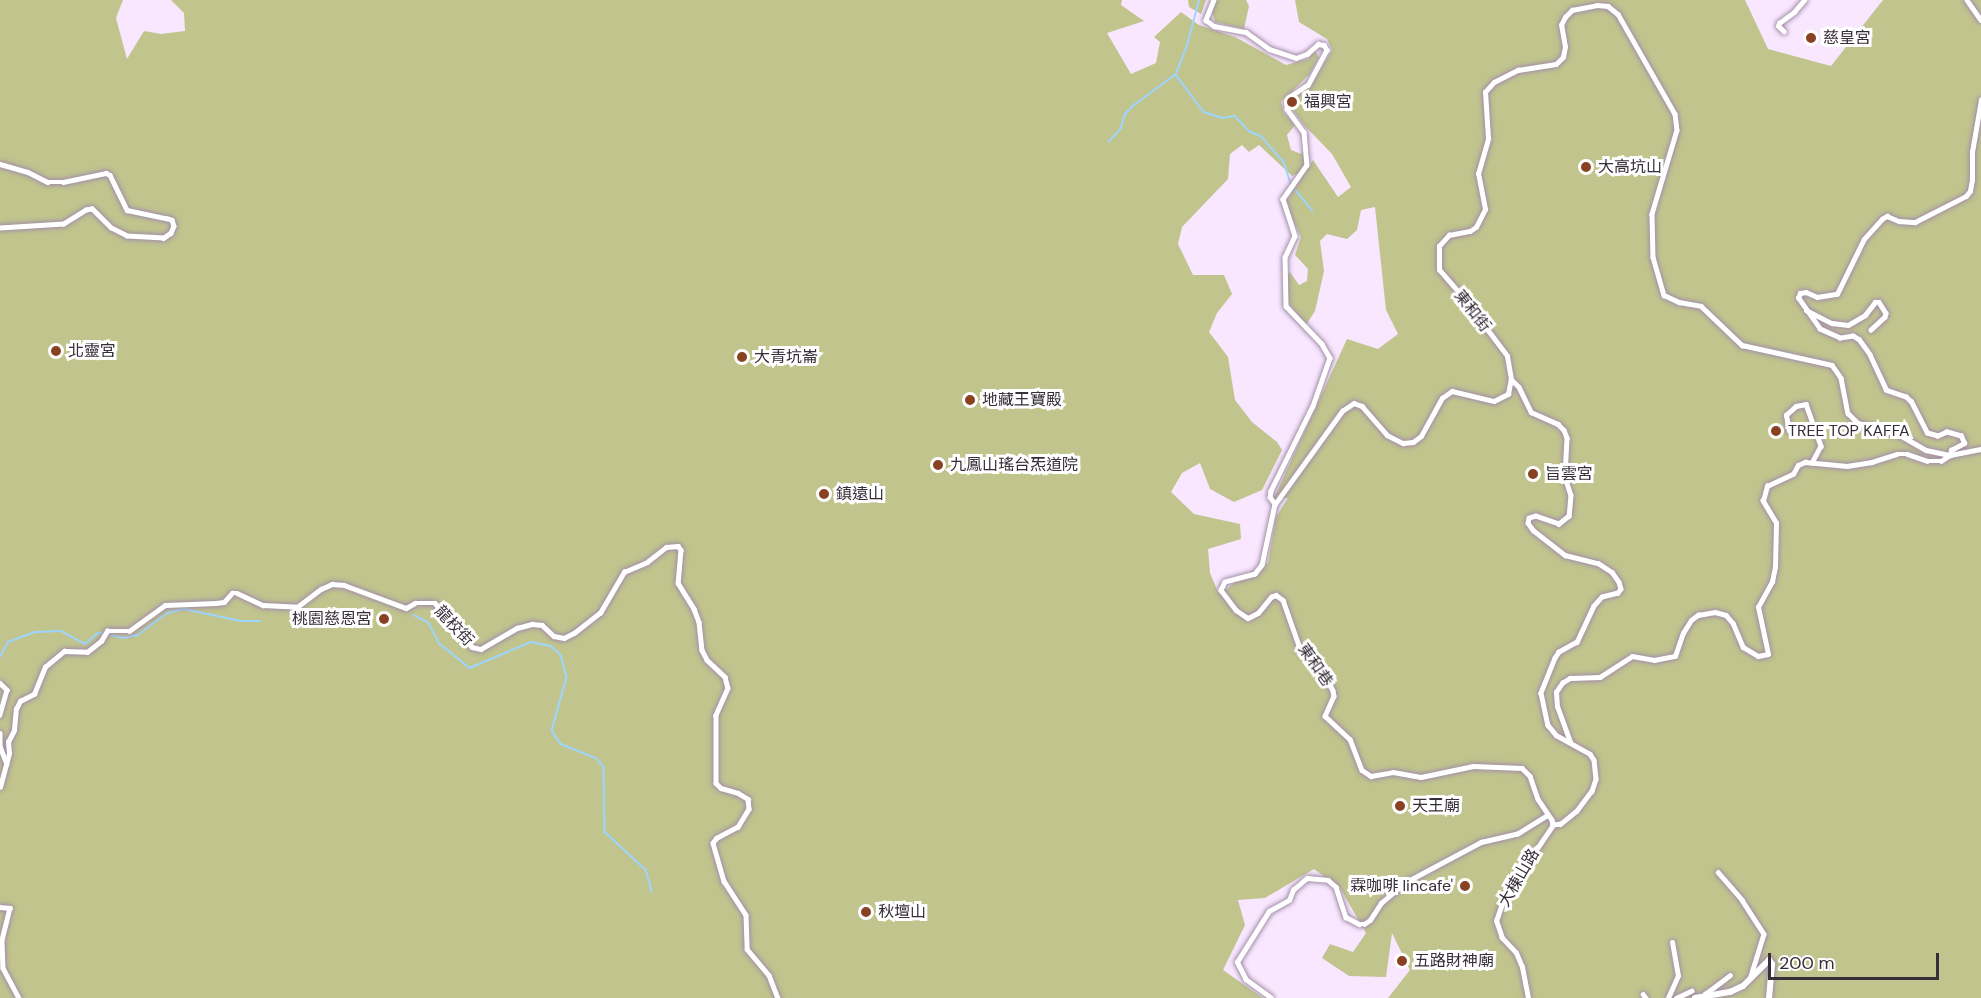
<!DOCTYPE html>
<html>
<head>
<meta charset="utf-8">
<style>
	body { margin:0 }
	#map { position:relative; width:1981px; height:998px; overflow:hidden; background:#f8e7fe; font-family:"DM Sans","Noto Sans TC",sans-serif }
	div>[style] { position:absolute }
	.green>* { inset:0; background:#c1c48d }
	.stream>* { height:1.5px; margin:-0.75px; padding:0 0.75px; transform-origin:0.75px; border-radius:0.75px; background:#9dd5fe }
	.roads { filter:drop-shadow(0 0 2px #a38faa) drop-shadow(0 0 2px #a38faa) }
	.minor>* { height:4.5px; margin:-2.25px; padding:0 2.25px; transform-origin:2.25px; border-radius:2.25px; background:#fff }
	.tertiary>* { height:6px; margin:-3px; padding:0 3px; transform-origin:3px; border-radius:3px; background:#fff }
	.dots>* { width:16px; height:16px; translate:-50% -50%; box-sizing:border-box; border:3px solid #fff; border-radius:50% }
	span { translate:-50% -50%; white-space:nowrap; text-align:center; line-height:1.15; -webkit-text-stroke:6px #fff; paint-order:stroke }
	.poi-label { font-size:16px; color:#362e39 }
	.left { translate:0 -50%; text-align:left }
	.right { translate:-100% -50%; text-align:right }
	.street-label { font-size:16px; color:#362e39 }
	.scale { position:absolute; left:1768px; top:953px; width:171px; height:27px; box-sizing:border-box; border:3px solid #362e39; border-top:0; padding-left:8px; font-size:18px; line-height:21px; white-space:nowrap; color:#362e39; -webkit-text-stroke:4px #fff; paint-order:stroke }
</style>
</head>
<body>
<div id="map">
	<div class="green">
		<i style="clip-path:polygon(0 0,123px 0,116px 18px,127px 59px,144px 31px,161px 34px,185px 31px,184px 13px,171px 0,1122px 0,1121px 5px,1144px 21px,1107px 33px,1131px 74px,1156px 63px,1160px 42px,1154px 37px,1181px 12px,1199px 25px,1235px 37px,1286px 65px,1308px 59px,1315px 51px,1319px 57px,1309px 75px,1281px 102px,1284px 113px,1295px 125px,1287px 135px,1291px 150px,1301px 154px,1304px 150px,1309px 155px,1301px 172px,1292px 176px,1259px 145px,1249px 152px,1242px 145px,1230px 154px,1228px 179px,1182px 227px,1178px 244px,1193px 275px,1224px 275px,1232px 294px,1217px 313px,1209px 332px,1228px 357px,1235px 400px,1252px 422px,1277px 442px,1282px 450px,1262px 490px,1234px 502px,1210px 489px,1200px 463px,1182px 473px,1171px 492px,1194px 514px,1240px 524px,1241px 539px,1208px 549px,1210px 573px,1218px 592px,1227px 589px,1239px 578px,1268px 563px,1276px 517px,1288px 498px,1274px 498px,1347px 339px,1378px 349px,1398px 334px,1386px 310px,1375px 207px,1361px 210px,1357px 230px,1347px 239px,1327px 234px,1320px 241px,1324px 271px,1315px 311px,1306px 325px,1288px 302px,1286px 277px,1290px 272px,1299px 285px,1307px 281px,1308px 269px,1295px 255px,1301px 237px,1285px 203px,1313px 160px,1338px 197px,1351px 187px,1332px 154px,1304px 125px,1290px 106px,1295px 95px,1312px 84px,1332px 50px,1327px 39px,1299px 22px,1295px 0,1745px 0,1768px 49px,1831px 66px,1883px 0,1981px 0,1981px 998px,1388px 998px,1410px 970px,1392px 933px,1386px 977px,1349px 976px,1322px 958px,1330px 944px,1353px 952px,1366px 933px,1340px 888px,1314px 869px,1265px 898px,1238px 900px,1245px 925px,1223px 970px,1263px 998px,0 998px)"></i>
		<i style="clip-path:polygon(1188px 0,1206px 0,1201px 14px,1189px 7px)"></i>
		<i style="clip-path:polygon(1216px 0,1246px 0,1249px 6px,1244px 29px,1215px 22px,1212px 12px)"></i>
	</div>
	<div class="stream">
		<i style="left:1176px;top:75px;width:46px;rotate:52.9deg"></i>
		<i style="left:1204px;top:112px;width:19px;rotate:18deg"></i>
		<i style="left:1222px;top:118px;width:13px;rotate:-9deg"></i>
		<i style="left:1235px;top:116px;width:21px;rotate:47deg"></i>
		<i style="left:1249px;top:131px;width:13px;rotate:23deg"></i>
		<i style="left:1261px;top:136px;width:35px;rotate:49deg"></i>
		<i style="left:1284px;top:162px;width:22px;rotate:72deg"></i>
		<i style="left:1109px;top:142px;width:18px;rotate:-49deg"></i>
		<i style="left:1121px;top:128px;width:15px;rotate:-74deg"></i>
		<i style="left:1125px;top:114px;width:13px;rotate:-45deg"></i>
		<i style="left:1134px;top:105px;width:52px;rotate:-36.4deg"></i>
		<i style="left:1176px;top:74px;width:34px;rotate:-69deg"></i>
		<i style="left:1188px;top:42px;width:43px;rotate:-75.3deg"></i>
		<i style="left:1295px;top:189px;width:28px;rotate:51deg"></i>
		<i style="left:414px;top:615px;width:17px;rotate:28deg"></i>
		<i style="left:429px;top:623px;width:22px;rotate:63deg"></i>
		<i style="left:439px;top:643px;width:40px;rotate:39deg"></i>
		<i style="left:470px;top:668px;width:66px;rotate:-23.1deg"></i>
		<i style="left:531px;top:642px;width:20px;rotate:11deg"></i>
		<i style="left:551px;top:646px;width:13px;rotate:42deg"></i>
		<i style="left:561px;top:655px;width:23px;rotate:75deg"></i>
		<i style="left:567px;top:677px;width:56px;rotate:105.5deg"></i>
		<i style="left:552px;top:731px;width:16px;rotate:55deg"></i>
		<i style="left:561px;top:744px;width:38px;rotate:22deg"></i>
		<i style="left:596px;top:758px;width:12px;rotate:48deg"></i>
		<i style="left:604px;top:767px;width:65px;rotate:89.1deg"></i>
		<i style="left:605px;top:832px;width:56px;rotate:42.8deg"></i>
		<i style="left:646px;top:870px;width:22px;rotate:74deg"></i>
		<i style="left:108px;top:634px;width:16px;rotate:15deg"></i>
		<i style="left:123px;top:638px;width:15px;rotate:-11deg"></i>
		<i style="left:138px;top:635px;width:36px;rotate:-37deg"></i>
		<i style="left:167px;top:613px;width:17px;rotate:-13deg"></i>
		<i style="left:184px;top:609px;width:58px;rotate:11.9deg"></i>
		<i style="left:241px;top:621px;width:19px"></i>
		<i style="left:0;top:657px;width:17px;rotate:-62deg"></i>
		<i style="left:8px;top:642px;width:30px;rotate:-20deg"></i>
		<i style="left:36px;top:632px;width:25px;rotate:-2deg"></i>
		<i style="left:61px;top:631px;width:27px;rotate:28deg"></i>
		<i style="left:85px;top:644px;width:17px;rotate:-40deg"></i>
		<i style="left:98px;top:633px;width:4px"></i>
	</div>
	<div class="roads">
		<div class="minor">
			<i style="left:1214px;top:0;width:22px;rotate:112deg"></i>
			<i style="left:1206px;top:20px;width:10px;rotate:37deg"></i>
			<i style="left:1214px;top:26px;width:33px;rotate:11deg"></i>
			<i style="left:1246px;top:32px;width:29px;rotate:36deg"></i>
			<i style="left:1269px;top:49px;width:28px;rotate:18deg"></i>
			<i style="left:1296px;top:58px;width:12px;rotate:-20deg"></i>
			<i style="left:1307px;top:54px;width:15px;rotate:-42deg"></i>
			<i style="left:1318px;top:44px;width:6px;rotate:9deg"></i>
			<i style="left:1324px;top:45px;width:6px;rotate:59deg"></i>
			<i style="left:1327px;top:50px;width:40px;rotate:118deg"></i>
			<i style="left:1308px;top:85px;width:22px;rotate:146deg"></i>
			<i style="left:1290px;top:97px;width:7px;rotate:117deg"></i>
			<i style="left:1287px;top:103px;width:6px;rotate:90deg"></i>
			<i style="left:1287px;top:109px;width:29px;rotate:54deg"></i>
			<i style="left:1304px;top:132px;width:33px;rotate:85deg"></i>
			<i style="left:1307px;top:165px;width:42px;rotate:125.2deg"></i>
			<i style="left:1283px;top:199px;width:39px;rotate:72deg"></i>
			<i style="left:1295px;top:236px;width:23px;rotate:115deg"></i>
			<i style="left:1285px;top:257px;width:49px;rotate:88.8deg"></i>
			<i style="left:1286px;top:306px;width:52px;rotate:46.5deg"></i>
			<i style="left:1322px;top:344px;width:16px;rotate:60deg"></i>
			<i style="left:1330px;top:358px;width:51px;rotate:109.5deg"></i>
			<i style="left:1313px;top:406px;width:95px;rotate:116.3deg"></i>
			<i style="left:1271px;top:491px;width:6px;rotate:99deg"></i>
			<i style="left:1270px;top:497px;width:9px;rotate:54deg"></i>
			<i style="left:1967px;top:0;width:24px;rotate:55deg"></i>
			<i style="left:1784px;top:32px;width:8px;rotate:-135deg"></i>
			<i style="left:1778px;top:26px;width:3px;rotate:-72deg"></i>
			<i style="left:1779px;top:23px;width:19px;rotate:-36deg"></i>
			<i style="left:1794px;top:12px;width:16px;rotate:-50deg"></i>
			<i style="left:0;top:164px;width:29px;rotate:16deg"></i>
			<i style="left:28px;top:172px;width:22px;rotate:27deg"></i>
			<i style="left:48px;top:182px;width:15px"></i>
			<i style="left:63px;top:182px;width:44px;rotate:-11.8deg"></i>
			<i style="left:106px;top:173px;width:4px;rotate:27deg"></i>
			<i style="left:110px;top:175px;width:39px;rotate:64deg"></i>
			<i style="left:127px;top:210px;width:40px;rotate:12deg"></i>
			<i style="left:166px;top:218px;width:6px;rotate:18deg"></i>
			<i style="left:172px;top:220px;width:6px;rotate:72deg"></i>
			<i style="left:174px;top:226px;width:8px;rotate:113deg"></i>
			<i style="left:171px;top:233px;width:9px;rotate:144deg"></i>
			<i style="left:164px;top:238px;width:37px;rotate:-177deg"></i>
			<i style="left:127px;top:236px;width:18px;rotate:-153deg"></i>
			<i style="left:111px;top:228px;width:27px;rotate:-135deg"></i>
			<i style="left:92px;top:209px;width:6px;rotate:171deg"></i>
			<i style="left:86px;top:210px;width:26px;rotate:148deg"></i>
			<i style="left:64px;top:224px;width:64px;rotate:176.4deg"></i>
			<i style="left:1806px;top:310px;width:29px;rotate:27deg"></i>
			<i style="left:1832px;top:323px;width:16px;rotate:7deg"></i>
			<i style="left:1848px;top:325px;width:20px;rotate:-30deg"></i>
			<i style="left:1865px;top:315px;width:16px;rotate:-52deg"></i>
			<i style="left:1875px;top:302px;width:4px"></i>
			<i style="left:1879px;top:302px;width:13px;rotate:58deg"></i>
			<i style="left:1886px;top:313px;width:4px;rotate:104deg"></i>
			<i style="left:1885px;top:317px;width:19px;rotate:137deg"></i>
			<i style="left:1511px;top:379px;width:11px;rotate:45deg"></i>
			<i style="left:1519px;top:387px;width:28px;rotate:64deg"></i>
			<i style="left:1531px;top:412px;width:30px;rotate:24deg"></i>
			<i style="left:1558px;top:424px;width:8px;rotate:45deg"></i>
			<i style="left:1564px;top:430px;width:9px;rotate:69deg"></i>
			<i style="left:1567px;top:438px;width:39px;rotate:93deg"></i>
			<i style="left:1565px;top:477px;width:19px;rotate:72deg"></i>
			<i style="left:1571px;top:495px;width:21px;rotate:95deg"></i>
			<i style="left:1569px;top:516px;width:13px;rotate:141deg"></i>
			<i style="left:1559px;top:524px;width:24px;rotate:-161deg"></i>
			<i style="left:1536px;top:516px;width:7px;rotate:164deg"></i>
			<i style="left:1529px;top:518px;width:5px;rotate:101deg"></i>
			<i style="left:1528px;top:523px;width:9px;rotate:54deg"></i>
			<i style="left:1533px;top:530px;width:41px;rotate:38deg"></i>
			<i style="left:1565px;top:555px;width:34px;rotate:14deg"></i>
			<i style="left:1598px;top:563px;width:17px;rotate:33deg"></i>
			<i style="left:1612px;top:572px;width:12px;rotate:55deg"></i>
			<i style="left:1619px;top:582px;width:7px;rotate:74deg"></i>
			<i style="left:1621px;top:589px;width:5px;rotate:127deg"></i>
			<i style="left:1618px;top:593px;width:16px;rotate:166deg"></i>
			<i style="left:1602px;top:597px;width:12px;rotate:132deg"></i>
			<i style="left:1594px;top:606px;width:40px;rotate:115deg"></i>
			<i style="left:1577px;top:642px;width:21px;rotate:151deg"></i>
			<i style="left:1559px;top:652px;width:7px;rotate:124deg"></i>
			<i style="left:1555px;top:658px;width:38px;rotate:112deg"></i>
			<i style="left:1541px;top:693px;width:33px;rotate:78deg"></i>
			<i style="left:1548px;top:725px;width:13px;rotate:51deg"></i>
			<i style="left:1556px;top:735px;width:39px;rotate:29deg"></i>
			<i style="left:1590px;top:754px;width:7px;rotate:56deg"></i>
			<i style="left:1594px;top:760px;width:19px;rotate:84deg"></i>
			<i style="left:1596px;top:779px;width:13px;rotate:108deg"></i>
			<i style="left:1592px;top:791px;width:25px;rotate:127deg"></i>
			<i style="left:1577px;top:811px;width:21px;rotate:141deg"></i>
			<i style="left:1561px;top:824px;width:8px;rotate:173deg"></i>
			<i style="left:1789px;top:431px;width:16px;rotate:-101deg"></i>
			<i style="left:1786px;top:415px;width:13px;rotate:-42deg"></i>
			<i style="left:1796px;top:406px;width:10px;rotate:-11deg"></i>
			<i style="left:1806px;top:404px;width:45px;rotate:70.3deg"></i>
			<i style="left:1821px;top:446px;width:19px;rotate:118deg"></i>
			<i style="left:1950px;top:455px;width:5px;rotate:-79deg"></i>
			<i style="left:1951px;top:450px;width:15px;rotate:-28deg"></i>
			<i style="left:1964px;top:443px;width:8px;rotate:-113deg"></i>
			<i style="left:1961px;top:436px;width:15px;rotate:-164deg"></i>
			<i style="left:1947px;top:432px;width:10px;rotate:156deg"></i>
			<i style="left:1938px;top:436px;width:11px;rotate:-165deg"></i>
			<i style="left:1927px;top:433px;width:35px;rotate:-117deg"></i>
			<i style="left:1911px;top:402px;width:7px;rotate:-135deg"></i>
			<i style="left:1906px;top:397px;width:21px;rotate:-161deg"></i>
			<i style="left:1886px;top:390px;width:38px;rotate:-115deg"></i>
			<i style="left:1870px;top:355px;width:19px;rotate:-126deg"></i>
			<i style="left:1859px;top:340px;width:7px;rotate:-146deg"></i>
			<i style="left:1853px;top:336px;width:13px;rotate:171deg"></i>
			<i style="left:1840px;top:338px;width:22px;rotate:-156deg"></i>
			<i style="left:1820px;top:329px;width:38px;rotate:-125deg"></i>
			<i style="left:1798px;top:298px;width:5px;rotate:-68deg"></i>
			<i style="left:1800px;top:293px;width:6px;rotate:-9deg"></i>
			<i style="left:1806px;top:292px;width:12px;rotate:24deg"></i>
			<i style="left:1817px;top:297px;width:20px;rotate:-9deg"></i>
			<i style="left:1837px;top:294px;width:61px;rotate:-63.9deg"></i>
			<i style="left:1864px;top:239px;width:27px;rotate:-48deg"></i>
			<i style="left:1882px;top:219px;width:6px;rotate:-31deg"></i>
			<i style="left:1887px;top:216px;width:13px;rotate:23deg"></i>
			<i style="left:1899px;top:221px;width:16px;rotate:4deg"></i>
			<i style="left:1915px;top:222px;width:57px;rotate:-27deg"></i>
			<i style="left:1966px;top:196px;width:6px;rotate:-51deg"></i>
			<i style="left:1970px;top:191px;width:11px;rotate:-80deg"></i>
			<i style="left:1972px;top:180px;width:28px;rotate:-90deg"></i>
			<i style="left:1972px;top:152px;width:53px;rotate:-80.2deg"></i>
			<i style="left:1275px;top:504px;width:115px;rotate:-54.2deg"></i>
			<i style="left:1342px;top:411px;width:14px;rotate:-34deg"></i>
			<i style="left:1354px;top:403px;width:9px;rotate:21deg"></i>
			<i style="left:1362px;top:406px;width:38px;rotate:49deg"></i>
			<i style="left:1387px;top:435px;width:18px;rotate:27deg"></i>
			<i style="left:1403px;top:443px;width:10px;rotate:-6deg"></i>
			<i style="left:1413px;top:442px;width:10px;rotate:-37deg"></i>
			<i style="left:1421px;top:436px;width:43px;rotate:-61.1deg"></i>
			<i style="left:1442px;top:398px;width:12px;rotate:-35deg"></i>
			<i style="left:1452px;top:391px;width:43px;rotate:13.4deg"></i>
			<i style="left:1494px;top:401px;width:16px;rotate:-27deg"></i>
			<i style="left:1508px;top:394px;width:15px;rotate:-79deg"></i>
			<i style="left:1511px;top:379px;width:23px;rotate:-100deg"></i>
			<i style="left:1507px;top:356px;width:76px;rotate:-127deg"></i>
			<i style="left:1461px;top:295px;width:33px;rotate:-131deg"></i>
			<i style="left:1439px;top:270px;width:24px;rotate:-90deg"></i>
			<i style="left:1439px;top:246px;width:15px;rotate:-48deg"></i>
			<i style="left:1449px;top:235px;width:21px;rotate:-11deg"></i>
			<i style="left:1470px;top:231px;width:7px;rotate:-34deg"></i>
			<i style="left:1476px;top:227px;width:20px;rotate:-63deg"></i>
			<i style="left:1485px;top:209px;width:36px;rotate:-101deg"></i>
			<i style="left:1478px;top:174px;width:37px;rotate:-74deg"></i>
			<i style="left:1488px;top:138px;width:46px;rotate:-93.7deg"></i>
			<i style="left:1485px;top:92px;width:13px;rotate:-48deg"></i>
			<i style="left:1494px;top:82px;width:27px;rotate:-27deg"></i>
			<i style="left:1518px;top:70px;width:38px;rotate:-9deg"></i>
			<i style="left:1556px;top:64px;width:10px;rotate:-45deg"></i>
			<i style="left:1563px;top:57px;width:10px;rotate:-79deg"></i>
			<i style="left:1565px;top:47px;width:22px;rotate:-100deg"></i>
			<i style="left:1561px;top:25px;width:9px;rotate:-63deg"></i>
			<i style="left:1565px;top:17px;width:10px;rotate:-45deg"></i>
			<i style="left:1572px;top:10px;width:25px;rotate:-11deg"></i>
			<i style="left:1597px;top:5px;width:11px;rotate:5deg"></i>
			<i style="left:1608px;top:6px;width:13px;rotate:39deg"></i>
			<i style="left:1618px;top:14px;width:115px;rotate:60.3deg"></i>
			<i style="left:1675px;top:114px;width:16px;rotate:83deg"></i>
			<i style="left:1677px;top:130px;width:88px;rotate:106.6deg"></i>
			<i style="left:1652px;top:214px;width:43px;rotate:88.7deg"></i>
			<i style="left:1653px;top:257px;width:40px;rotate:74deg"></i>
			<i style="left:1664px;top:295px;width:17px;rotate:25deg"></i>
			<i style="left:1679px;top:302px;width:22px;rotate:10deg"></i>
			<i style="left:1701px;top:306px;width:57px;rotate:43.6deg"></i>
			<i style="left:1742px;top:345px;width:92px;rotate:12.5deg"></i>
			<i style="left:1832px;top:365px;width:16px;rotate:55deg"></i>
			<i style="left:1841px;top:378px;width:36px;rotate:79deg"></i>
			<i style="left:1848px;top:413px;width:14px;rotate:45deg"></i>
			<i style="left:1858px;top:423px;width:44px;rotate:15.9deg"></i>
			<i style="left:1900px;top:435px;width:30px;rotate:30deg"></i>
			<i style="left:1926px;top:450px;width:25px;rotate:12deg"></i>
			<i style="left:1950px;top:455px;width:32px;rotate:-11deg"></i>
			<i style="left:1275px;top:504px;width:62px;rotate:102deg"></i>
			<i style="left:1262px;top:565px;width:11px;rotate:128deg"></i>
			<i style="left:1255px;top:574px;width:31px;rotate:165deg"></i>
			<i style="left:1225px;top:582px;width:9px;rotate:117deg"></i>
			<i style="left:1221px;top:590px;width:25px;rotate:53deg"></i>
			<i style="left:1236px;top:610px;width:14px;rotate:34deg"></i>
			<i style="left:1248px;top:618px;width:11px;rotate:-27deg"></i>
			<i style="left:1258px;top:613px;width:21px;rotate:-51deg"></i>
			<i style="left:1271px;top:597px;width:5px;rotate:-22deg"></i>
			<i style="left:1276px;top:595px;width:9px;rotate:36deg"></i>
			<i style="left:1283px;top:600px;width:54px;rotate:70.6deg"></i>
			<i style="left:1301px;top:651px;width:30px;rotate:42deg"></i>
			<i style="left:1323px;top:671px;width:22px;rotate:63deg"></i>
			<i style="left:1333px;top:691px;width:5px;rotate:79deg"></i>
			<i style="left:1334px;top:696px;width:22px;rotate:114deg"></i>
			<i style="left:1325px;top:716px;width:34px;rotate:43deg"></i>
			<i style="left:1350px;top:739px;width:33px;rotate:69deg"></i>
			<i style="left:1362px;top:770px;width:11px;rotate:34deg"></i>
			<i style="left:1371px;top:776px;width:22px;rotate:-10deg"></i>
			<i style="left:1393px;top:772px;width:28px;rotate:10deg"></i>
			<i style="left:1421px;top:777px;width:53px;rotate:-11.9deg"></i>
			<i style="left:1473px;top:766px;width:49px;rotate:2.3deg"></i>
			<i style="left:1522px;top:768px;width:11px;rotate:45deg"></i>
			<i style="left:1530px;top:776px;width:24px;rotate:71deg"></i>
			<i style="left:1538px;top:799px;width:25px;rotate:56deg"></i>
			<i style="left:1552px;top:820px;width:5px;rotate:79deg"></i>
			<i style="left:0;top:683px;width:10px;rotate:45deg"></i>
			<i style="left:7px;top:690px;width:26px;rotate:106deg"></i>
			<i style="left:0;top:733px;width:13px;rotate:90deg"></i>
			<i style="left:0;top:746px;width:19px;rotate:69deg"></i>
			<i style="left:1570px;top:742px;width:37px;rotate:-110deg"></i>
			<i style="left:1557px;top:707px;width:15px;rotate:-94deg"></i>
			<i style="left:1556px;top:692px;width:11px;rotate:-56deg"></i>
			<i style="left:1562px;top:683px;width:9px;rotate:-32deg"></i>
			<i style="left:1570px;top:678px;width:30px;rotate:-2deg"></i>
			<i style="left:1600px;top:677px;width:38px;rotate:-33deg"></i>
			<i style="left:1632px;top:656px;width:22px;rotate:10deg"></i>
			<i style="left:1654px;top:660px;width:21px;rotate:-11deg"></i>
			<i style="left:1675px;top:656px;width:24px;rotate:-71deg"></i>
			<i style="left:1683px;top:633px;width:15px;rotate:-58deg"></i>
			<i style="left:1691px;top:620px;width:9px;rotate:-36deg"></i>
			<i style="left:1698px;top:615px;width:17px;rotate:-10deg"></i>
			<i style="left:1715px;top:612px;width:11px;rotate:15deg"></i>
			<i style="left:1726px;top:615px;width:11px;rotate:49deg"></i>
			<i style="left:1733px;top:623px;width:26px;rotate:67deg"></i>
			<i style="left:1743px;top:647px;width:17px;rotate:31deg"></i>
			<i style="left:1758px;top:656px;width:10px;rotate:-11deg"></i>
			<i style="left:1768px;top:654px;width:48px;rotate:-102deg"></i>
			<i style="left:1758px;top:607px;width:29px;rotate:-61deg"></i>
			<i style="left:1772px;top:582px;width:15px;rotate:-79deg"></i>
			<i style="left:1775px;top:567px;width:44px;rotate:-88.7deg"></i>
			<i style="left:1776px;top:523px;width:26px;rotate:-121deg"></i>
			<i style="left:1763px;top:501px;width:16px;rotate:-75deg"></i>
			<i style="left:1767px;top:486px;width:29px;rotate:-25deg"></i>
			<i style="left:1793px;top:474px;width:10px;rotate:-61deg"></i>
			<i style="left:1798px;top:465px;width:8px;rotate:-23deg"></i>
			<i style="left:1805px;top:462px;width:42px;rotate:5.4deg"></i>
			<i style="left:1847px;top:466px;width:25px;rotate:-9deg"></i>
			<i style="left:1872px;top:462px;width:26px;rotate:-18deg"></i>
			<i style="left:1897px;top:454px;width:10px"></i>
			<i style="left:1907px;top:454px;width:21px;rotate:19deg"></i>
			<i style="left:1927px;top:461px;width:14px"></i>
			<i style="left:1941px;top:461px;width:11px;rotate:-34deg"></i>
			<i style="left:0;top:787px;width:35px;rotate:-75deg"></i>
			<i style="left:9px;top:753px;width:11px;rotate:-95deg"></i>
			<i style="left:8px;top:742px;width:13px;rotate:-63deg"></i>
			<i style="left:14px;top:730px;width:21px;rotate:-85deg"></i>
			<i style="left:16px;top:709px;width:9px;rotate:-63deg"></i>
			<i style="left:20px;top:701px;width:16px;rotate:-27deg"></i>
			<i style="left:34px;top:694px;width:29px;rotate:-68deg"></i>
			<i style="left:45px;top:667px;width:25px;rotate:-40deg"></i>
			<i style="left:64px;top:651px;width:23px;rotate:2deg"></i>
			<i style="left:87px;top:652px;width:18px;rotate:-38deg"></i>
			<i style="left:101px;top:641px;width:12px;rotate:-59deg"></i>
			<i style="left:107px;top:631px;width:22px"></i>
			<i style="left:129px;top:631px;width:44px;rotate:-35.8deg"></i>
			<i style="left:165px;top:605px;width:51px;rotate:-2.2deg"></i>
			<i style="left:216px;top:603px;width:8px;rotate:-7deg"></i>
			<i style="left:224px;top:602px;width:12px;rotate:-48deg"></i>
			<i style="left:232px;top:593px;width:5px"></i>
			<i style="left:237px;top:593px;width:29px;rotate:25deg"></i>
			<i style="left:263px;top:605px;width:34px;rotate:3deg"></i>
			<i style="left:297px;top:607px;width:30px;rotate:-37deg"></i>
			<i style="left:321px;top:589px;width:12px;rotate:-24deg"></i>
			<i style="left:332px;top:584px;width:12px;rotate:5deg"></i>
			<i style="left:344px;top:585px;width:66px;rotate:20.4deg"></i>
			<i style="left:406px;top:608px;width:10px;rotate:-29deg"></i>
			<i style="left:415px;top:603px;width:20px"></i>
			<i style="left:435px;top:603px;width:57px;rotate:49.9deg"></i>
			<i style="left:472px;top:647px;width:9px;rotate:13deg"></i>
			<i style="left:481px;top:649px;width:42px;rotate:-30.3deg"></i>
			<i style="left:517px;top:628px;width:16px;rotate:-15deg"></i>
			<i style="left:532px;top:624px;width:10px;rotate:6deg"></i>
			<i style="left:542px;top:625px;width:16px;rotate:43deg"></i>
			<i style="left:554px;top:636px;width:10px;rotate:11deg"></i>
			<i style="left:564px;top:638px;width:11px;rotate:-27deg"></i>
			<i style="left:574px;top:633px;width:33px;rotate:-38deg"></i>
			<i style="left:600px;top:613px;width:48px;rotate:-59.7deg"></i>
			<i style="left:624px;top:572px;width:25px;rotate:-23deg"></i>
			<i style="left:647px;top:562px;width:24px;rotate:-38deg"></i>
			<i style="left:666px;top:547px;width:12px;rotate:-5deg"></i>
			<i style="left:678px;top:546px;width:5px;rotate:53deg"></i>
			<i style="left:681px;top:550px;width:33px;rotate:95deg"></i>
			<i style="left:678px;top:583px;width:31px;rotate:58deg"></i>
			<i style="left:694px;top:609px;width:14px;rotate:69deg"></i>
			<i style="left:699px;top:622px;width:28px;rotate:84deg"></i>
			<i style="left:702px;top:650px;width:11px;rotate:63deg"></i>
			<i style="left:707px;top:660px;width:25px;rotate:43deg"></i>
			<i style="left:725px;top:677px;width:11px;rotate:75deg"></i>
			<i style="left:728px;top:688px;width:30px;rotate:114deg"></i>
			<i style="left:716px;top:715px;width:68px;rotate:90deg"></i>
			<i style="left:716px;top:783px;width:7px;rotate:45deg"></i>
			<i style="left:721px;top:788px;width:18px;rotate:16deg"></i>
			<i style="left:738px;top:793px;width:12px;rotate:31deg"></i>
			<i style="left:748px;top:799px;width:10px;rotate:84deg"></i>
			<i style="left:749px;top:809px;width:21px;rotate:121deg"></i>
			<i style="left:738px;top:827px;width:24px;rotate:152deg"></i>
			<i style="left:717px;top:838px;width:6px;rotate:129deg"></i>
			<i style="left:713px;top:843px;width:40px;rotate:74deg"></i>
			<i style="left:724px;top:881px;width:40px;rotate:57.1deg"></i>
			<i style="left:746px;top:915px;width:34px;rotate:88deg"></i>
			<i style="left:747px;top:949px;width:34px;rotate:50deg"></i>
			<i style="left:769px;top:975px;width:25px;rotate:69deg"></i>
			<i style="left:1718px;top:872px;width:37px;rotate:49deg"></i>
			<i style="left:1742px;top:900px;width:40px;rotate:57.1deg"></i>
			<i style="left:1764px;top:934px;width:44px;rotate:107.2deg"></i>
			<i style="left:0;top:907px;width:10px;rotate:6deg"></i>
			<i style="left:10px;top:908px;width:34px;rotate:104deg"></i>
			<i style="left:2px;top:941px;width:27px;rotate:88deg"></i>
			<i style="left:3px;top:968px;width:34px;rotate:62deg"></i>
			<i style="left:1643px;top:994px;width:5px;rotate:53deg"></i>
			<i style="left:1705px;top:997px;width:3px;rotate:-90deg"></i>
			<i style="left:1705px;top:994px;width:31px;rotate:-37deg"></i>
			<i style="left:1271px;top:998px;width:31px;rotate:-144deg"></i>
			<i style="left:1246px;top:980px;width:20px;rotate:-117deg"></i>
			<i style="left:1237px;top:962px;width:60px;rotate:-57.9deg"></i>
			<i style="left:1269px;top:911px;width:23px;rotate:-29deg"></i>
			<i style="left:1289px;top:900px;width:11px;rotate:-68deg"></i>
			<i style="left:1293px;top:890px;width:18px;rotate:-41deg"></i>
			<i style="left:1307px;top:878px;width:21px;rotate:5deg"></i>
			<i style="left:1328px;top:880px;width:11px;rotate:41deg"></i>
			<i style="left:1336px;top:887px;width:32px;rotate:72deg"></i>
			<i style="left:1346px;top:917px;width:15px;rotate:28deg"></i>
			<i style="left:1359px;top:924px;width:5px"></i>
			<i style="left:1364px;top:924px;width:7px;rotate:-34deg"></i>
			<i style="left:1370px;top:920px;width:20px;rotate:-57deg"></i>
			<i style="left:1381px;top:903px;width:33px;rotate:-40deg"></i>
			<i style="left:1406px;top:882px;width:85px;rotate:-28.1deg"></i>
			<i style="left:1481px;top:842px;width:37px;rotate:-13deg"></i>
			<i style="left:1517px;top:834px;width:36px;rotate:-32deg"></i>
			<i style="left:1528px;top:998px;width:32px;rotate:-101deg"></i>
			<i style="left:1522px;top:967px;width:15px;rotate:-113deg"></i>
			<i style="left:1516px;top:953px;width:21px;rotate:-133deg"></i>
			<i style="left:1502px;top:938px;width:18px;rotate:-109deg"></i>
			<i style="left:1496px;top:921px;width:18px;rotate:-71deg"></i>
			<i style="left:1502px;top:904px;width:37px;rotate:-59deg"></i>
			<i style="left:1521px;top:872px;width:57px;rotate:-55.8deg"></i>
			<i style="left:1668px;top:998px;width:24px;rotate:-66deg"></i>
			<i style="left:1678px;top:976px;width:34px;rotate:-100deg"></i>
			<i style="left:1676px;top:998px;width:17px;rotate:-25deg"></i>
		</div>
		<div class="tertiary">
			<i style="left:1695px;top:998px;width:36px;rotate:-10deg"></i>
			<i style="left:1730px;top:992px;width:14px;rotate:-25deg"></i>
			<i style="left:1743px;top:986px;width:37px;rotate:-45deg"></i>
			<i style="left:1769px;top:960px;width:5px;rotate:53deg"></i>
			<i style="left:1772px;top:964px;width:34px;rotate:95deg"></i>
		</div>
	</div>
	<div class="dots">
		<i style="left:1811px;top:38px;background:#894221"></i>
		<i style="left:1292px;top:102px;background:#894221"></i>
		<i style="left:1586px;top:167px;background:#894221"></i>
		<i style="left:56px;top:351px;background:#894221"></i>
		<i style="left:742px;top:357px;background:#894221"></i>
		<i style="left:970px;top:400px;background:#894221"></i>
		<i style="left:1776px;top:431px;background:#894221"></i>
		<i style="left:938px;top:465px;background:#894221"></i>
		<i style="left:1533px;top:474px;background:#894221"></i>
		<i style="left:824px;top:494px;background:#894221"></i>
		<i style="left:384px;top:619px;background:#894221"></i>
		<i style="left:1400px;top:806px;background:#894221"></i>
		<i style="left:1465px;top:886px;background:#894221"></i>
		<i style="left:866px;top:912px;background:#894221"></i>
		<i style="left:1402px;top:961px;background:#894221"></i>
	</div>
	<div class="poi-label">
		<span class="left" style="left:1823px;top:38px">慈皇宮</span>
		<span class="left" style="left:1304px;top:102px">福興宮</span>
		<span class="left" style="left:1598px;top:167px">大高坑山</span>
		<span class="left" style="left:68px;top:351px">北靈宮</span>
		<span class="left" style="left:754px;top:357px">大青坑崙</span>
		<span class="left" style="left:982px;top:400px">地藏王寶殿</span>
		<span class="left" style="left:1788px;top:431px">TREE TOP KAFFA</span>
		<span class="left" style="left:950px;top:465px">九鳳山瑤台炁道院</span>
		<span class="left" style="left:1545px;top:474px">旨雲宮</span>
		<span class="left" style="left:836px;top:494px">鎮遠山</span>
		<span class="right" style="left:372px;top:619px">桃園慈恩宮</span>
		<span class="left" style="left:1412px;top:806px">天王廟</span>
		<span class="right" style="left:1453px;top:886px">霖咖啡 lincafe'</span>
		<span class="left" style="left:878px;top:912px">秋壇山</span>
		<span class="left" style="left:1414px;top:961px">五路財神廟</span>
	</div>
	<div class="street-label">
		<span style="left:1472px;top:311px;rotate:52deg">東和街</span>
		<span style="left:454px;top:626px;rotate:47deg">龍校街</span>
		<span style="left:1315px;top:665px;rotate:55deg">東和巷</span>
		<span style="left:1519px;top:878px;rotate:-60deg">大棟山路</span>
	</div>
	<div class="scale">200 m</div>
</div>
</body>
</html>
